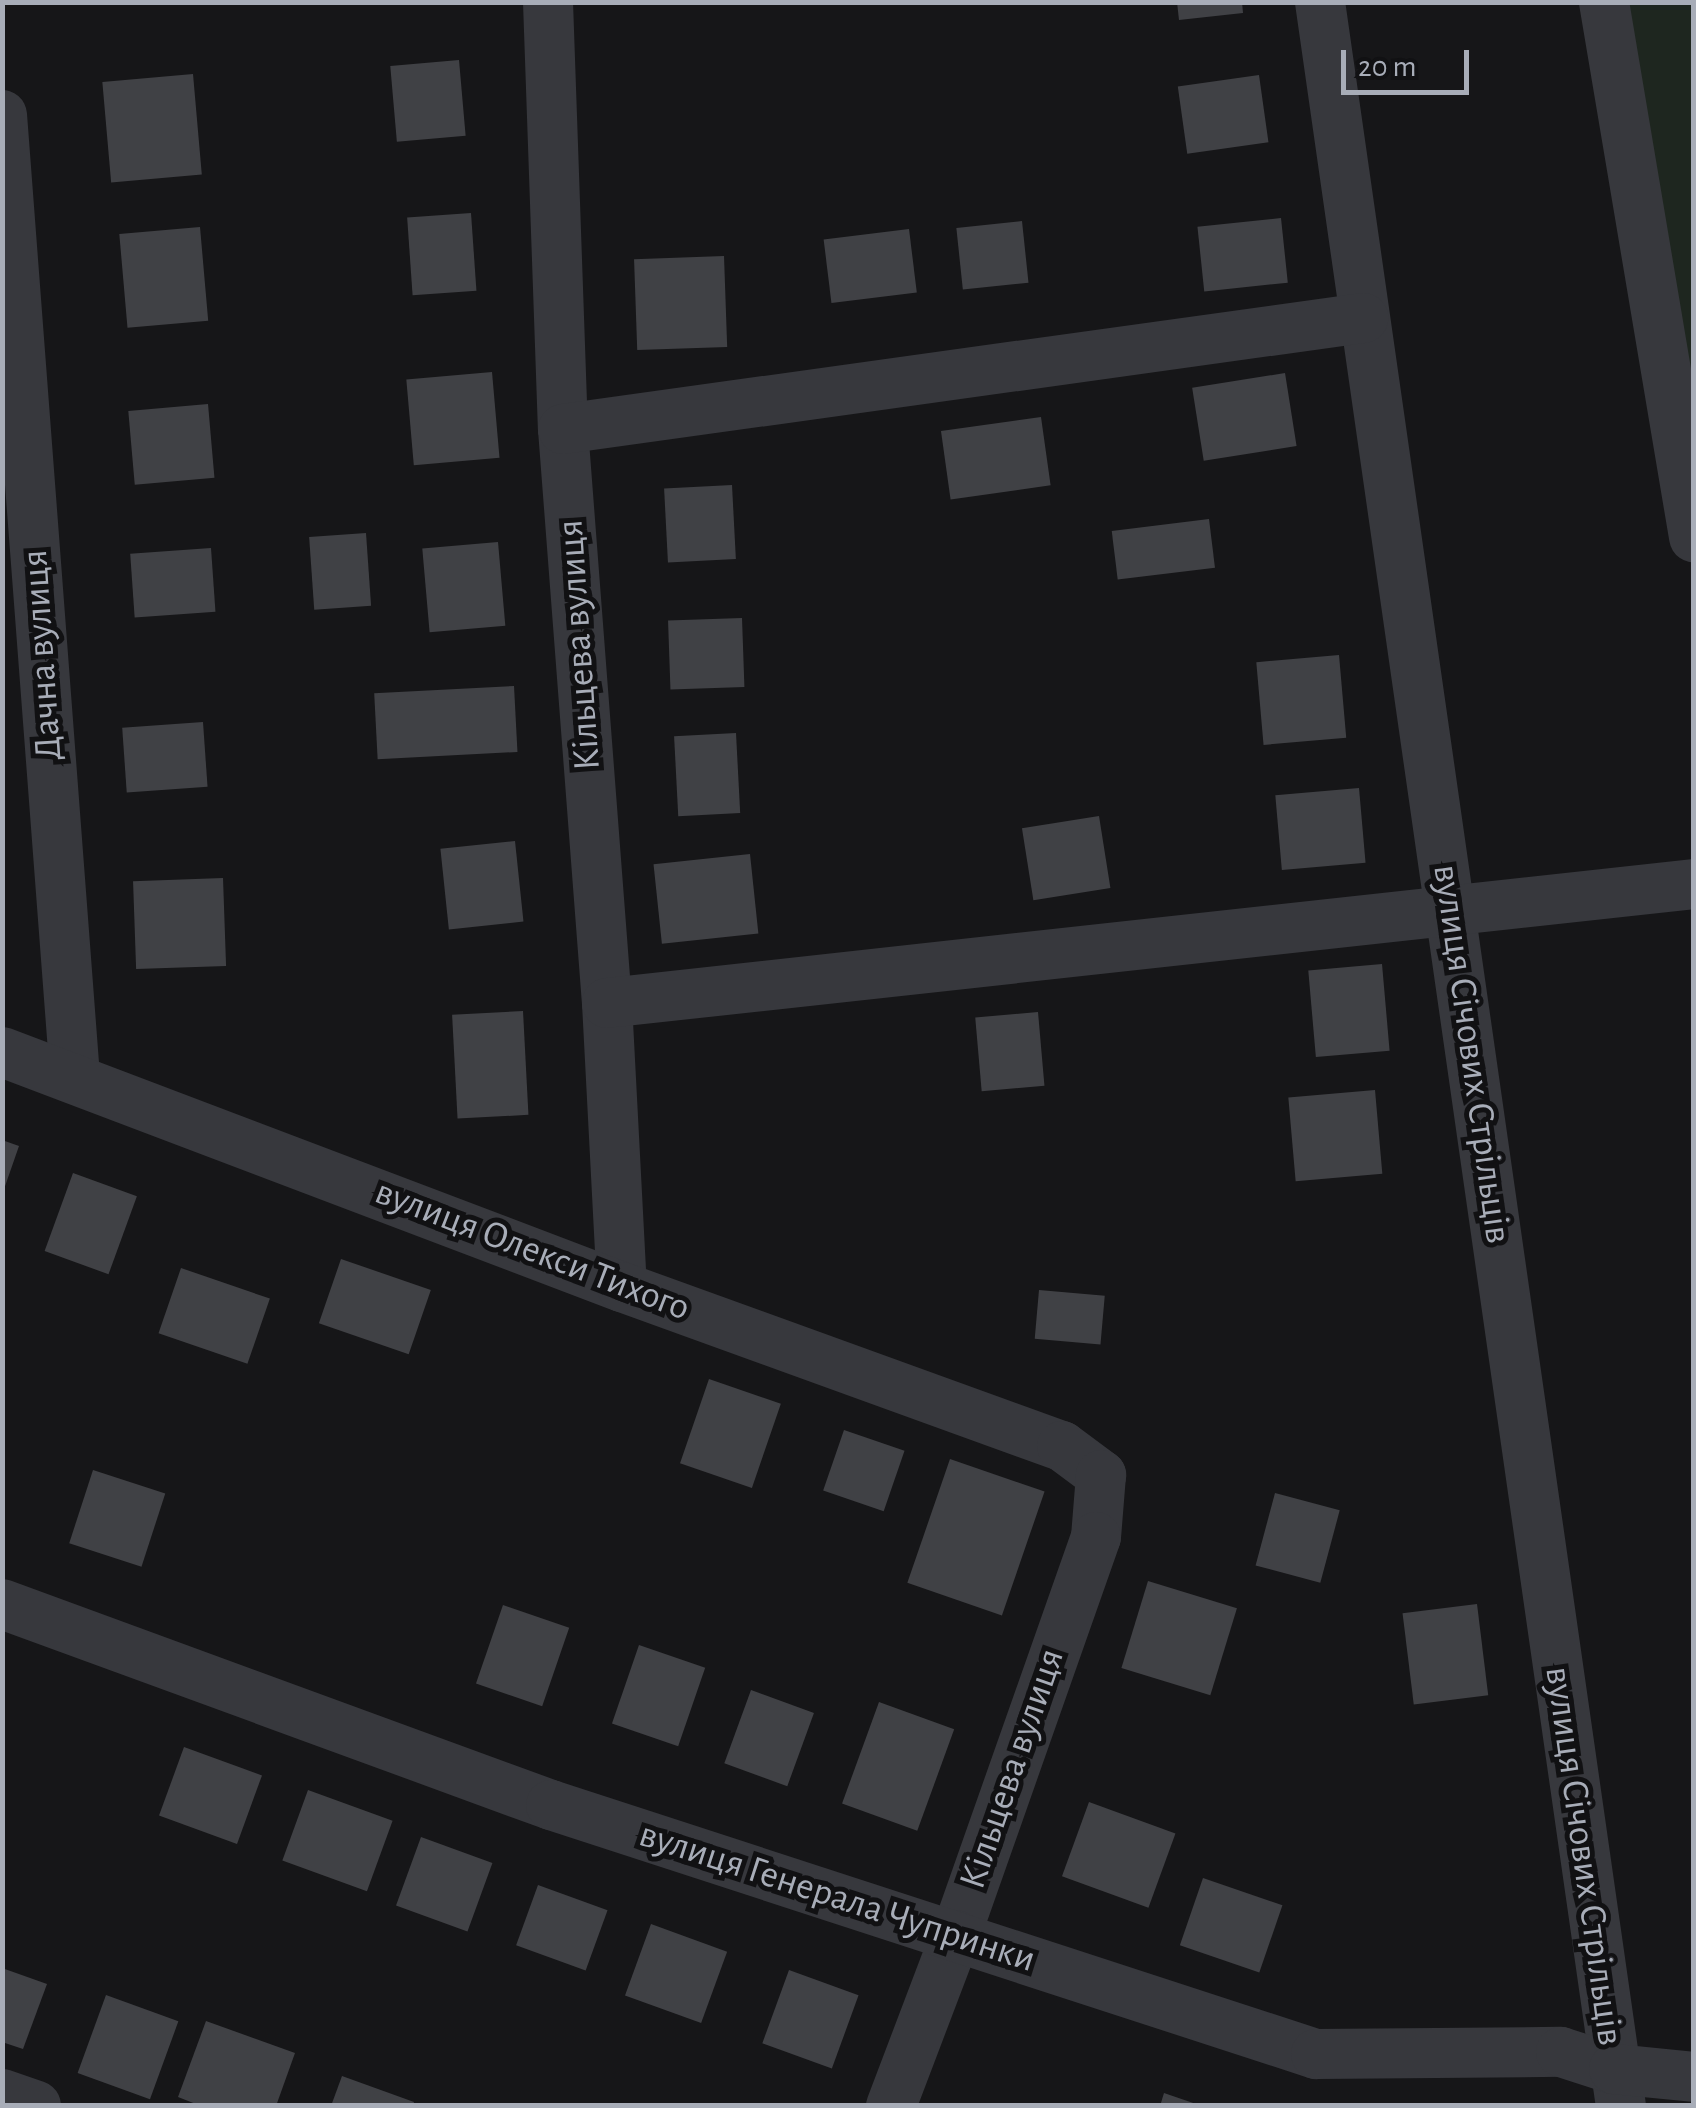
<!DOCTYPE html>
<html>
<head>
<meta charset="utf-8">
<style>
	body { margin:0 }
	#map { position:relative; width:1696px; height:2108px; overflow:hidden; background:#161618; font-family:"Alegreya Sans",sans-serif }
	div>[style] { position:absolute }
	.green>* { inset:0; background:#1e261f }
	.building>* { inset:0; background:#404145; transform-origin:0 0 }
	.minor>* { height:50px; margin:-25px; padding:0 25px; transform-origin:25px; border-radius:25px; background:#37383d }
	span { translate:-50% -50%; white-space:nowrap; text-align:center; line-height:1.15; -webkit-text-stroke:10px #111113; paint-order:stroke }
	.street-label { font-size:38px; color:#a8adb8 }
	.frame { position:absolute; inset:0; border:5px solid #a8adb8; pointer-events:none }
	.scale { position:absolute; left:1341px; top:50px; width:128px; height:45px; box-sizing:border-box; border:5px solid #a8adb8; border-top:0; padding-left:12px; font-size:30px; line-height:35px; white-space:nowrap; color:#a8adb8; -webkit-text-stroke:8px #111113; paint-order:stroke }
</style>
</head>
<body>
<div id="map">
	<div class="green">
		<i style="clip-path:polygon(1616px 3px,1693px 3px,1693px 449px)"></i>
	</div>
	<div class="building">
		<i style="clip-path:polygon(1177px 2px,1242px 2px,1243px 13px,1179px 20px)"></i>
		<i style="left:459px;top:60px;width:76px;height:69px;rotate:85deg"></i>
		<i style="left:193px;top:74px;width:101px;height:91px;rotate:85deg"></i>
		<i style="left:1259px;top:75px;width:68px;height:82px;rotate:82deg"></i>
		<i style="left:471px;top:213px;width:78px;height:64px;rotate:86deg"></i>
		<i style="left:1281px;top:218px;width:65px;height:84px;rotate:84deg"></i>
		<i style="left:1022px;top:221px;width:62px;height:66px;rotate:84deg"></i>
		<i style="left:200px;top:227px;width:94px;height:81px;rotate:85deg"></i>
		<i style="left:909px;top:229px;width:64px;height:86px;rotate:83deg"></i>
		<i style="left:724px;top:256px;width:91px;height:90px;rotate:88deg"></i>
		<i style="left:492px;top:372px;width:86px;height:86px;rotate:85deg"></i>
		<i style="left:1285px;top:373px;width:74px;height:94px;rotate:81deg"></i>
		<i style="left:208px;top:404px;width:74px;height:80px;rotate:85deg"></i>
		<i style="left:1041px;top:417px;width:69px;height:101px;rotate:82deg"></i>
		<i style="left:732px;top:485px;width:74px;height:68px;rotate:87deg"></i>
		<i style="left:1209px;top:519px;width:49px;height:98px;rotate:83deg"></i>
		<i style="left:366px;top:533px;width:73px;height:57px;rotate:86deg"></i>
		<i style="left:498px;top:542px;width:84px;height:76px;rotate:85deg"></i>
		<i style="left:211px;top:548px;width:64px;height:81px;rotate:86deg"></i>
		<i style="left:742px;top:618px;width:69px;height:74px;rotate:88deg"></i>
		<i style="left:1339px;top:655px;width:83px;height:83px;rotate:85deg"></i>
		<i style="left:514px;top:686px;width:66px;height:140px;rotate:87deg"></i>
		<i style="left:203px;top:722px;width:65px;height:81px;rotate:86deg"></i>
		<i style="left:736px;top:733px;width:80px;height:62px;rotate:87deg"></i>
		<i style="left:1359px;top:788px;width:75px;height:84px;rotate:85deg"></i>
		<i style="left:1099px;top:816px;width:73px;height:78px;rotate:81deg"></i>
		<i style="left:515px;top:841px;width:81px;height:75px;rotate:84deg"></i>
		<i style="left:750px;top:854px;width:80px;height:97px;rotate:84deg"></i>
		<i style="left:223px;top:878px;width:88px;height:90px;rotate:88deg"></i>
		<i style="left:1382px;top:964px;width:87px;height:74px;rotate:85deg"></i>
		<i style="left:523px;top:1011px;width:104px;height:71px;rotate:87deg"></i>
		<i style="left:1038px;top:1012px;width:74px;height:63px;rotate:85deg"></i>
		<i style="left:1375px;top:1090px;width:84px;height:87px;rotate:85deg"></i>
		<i style="clip-path:polygon(2px 1140px,19px 1146px,3px 1192px,2px 1192px)"></i>
		<i style="left:73px;top:1173px;width:68px;height:83px;rotate:20deg"></i>
		<i style="left:341px;top:1259px;width:95px;height:68px;rotate:19deg"></i>
		<i style="left:181px;top:1268px;width:94px;height:69px;rotate:19deg"></i>
		<i style="left:1039px;top:1290px;width:66px;height:49px;rotate:5deg"></i>
		<i style="left:709px;top:1379px;width:76px;height:89px;rotate:19deg"></i>
		<i style="left:844px;top:1430px;width:64px;height:64px;rotate:19deg"></i>
		<i style="left:950px;top:1459px;width:100px;height:131px;rotate:19deg"></i>
		<i style="left:93px;top:1470px;width:76px;height:77px;rotate:18deg"></i>
		<i style="left:1275px;top:1493px;width:67px;height:75px;rotate:15deg"></i>
		<i style="left:1148px;top:1581px;width:93px;height:91px;rotate:17deg"></i>
		<i style="left:1477px;top:1604px;width:92px;height:75px;rotate:83deg"></i>
		<i style="left:503px;top:1605px;width:70px;height:83px;rotate:19deg"></i>
		<i style="left:639px;top:1645px;width:70px;height:83px;rotate:19deg"></i>
		<i style="left:751px;top:1690px;width:67px;height:78px;rotate:20deg"></i>
		<i style="left:879px;top:1702px;width:80px;height:108px;rotate:20deg"></i>
		<i style="left:184px;top:1747px;width:83px;height:73px;rotate:20deg"></i>
		<i style="left:308px;top:1790px;width:90px;height:75px;rotate:20deg"></i>
		<i style="left:1089px;top:1802px;width:92px;height:79px;rotate:20deg"></i>
		<i style="left:421px;top:1837px;width:76px;height:73px;rotate:20deg"></i>
		<i style="left:1203px;top:1878px;width:84px;height:71px;rotate:19deg"></i>
		<i style="left:538px;top:1885px;width:74px;height:64px;rotate:20deg"></i>
		<i style="left:651px;top:1924px;width:81px;height:76px;rotate:20deg"></i>
		<i style="clip-path:polygon(2px 1968px,47px 1984px,23px 2049px,2px 2042px)"></i>
		<i style="left:789px;top:1970px;width:74px;height:78px;rotate:20deg"></i>
		<i style="left:106px;top:1995px;width:77px;height:83px;rotate:20deg"></i>
		<i style="clip-path:polygon(206px 2021px,295px 2053px,276px 2106px,201px 2106px,178px 2097px)"></i>
		<i style="clip-path:polygon(342px 2076px,414px 2102px,413px 2106px,331px 2106px)"></i>
		<i style="clip-path:polygon(1164px 2093px,1199px 2105px,1199px 2106px,1160px 2106px)"></i>
	</div>
	<div class="minor">
		<i style="left:548px;top:2px;width:427px;rotate:88deg"></i>
		<i style="left:563px;top:429px;width:576px;rotate:85.62deg"></i>
		<i style="left:607px;top:1003px;width:284px;rotate:87deg"></i>
		<i style="left:1320px;top:2px;width:2125px;rotate:81.86deg"></i>
		<i style="left:1604px;top:2px;width:543px;rotate:80.45deg"></i>
		<i style="left:2px;top:115px;width:964px;rotate:85.66deg"></i>
		<i style="left:563px;top:429px;width:808px;rotate:-7.9deg"></i>
		<i style="left:607px;top:1003px;width:1093px;rotate:-6.25deg"></i>
		<i style="left:2px;top:1052px;width:663px;rotate:20.76deg"></i>
		<i style="left:622px;top:1287px;width:468px;rotate:19.9deg"></i>
		<i style="left:1062px;top:1446px;width:49px;rotate:36.6deg"></i>
		<i style="left:1101px;top:1475px;width:62px;rotate:94.6deg"></i>
		<i style="left:1096px;top:1537px;width:422px;rotate:109.4deg"></i>
		<i style="left:956px;top:1935px;width:183px;rotate:110.8deg"></i>
		<i style="left:2px;top:1604px;width:585px;rotate:20.11deg"></i>
		<i style="left:551px;top:1805px;width:805px;rotate:18.03deg"></i>
		<i style="left:1316px;top:2054px;width:245px;rotate:-0.5deg"></i>
		<i style="left:1561px;top:2052px;width:56px;rotate:17.8deg"></i>
		<i style="left:1614px;top:2069px;width:80px;rotate:5.7deg"></i>
		<i style="left:2px;top:2094px;width:36px;rotate:19deg"></i>
	</div>
	<div class="street-label">
		<span style="left:580px;top:645px;rotate:-94deg">Кільцева вулиця</span>
		<span style="left:43px;top:655px;rotate:-94deg">Дачна вулиця</span>
		<span style="left:1471px;top:1054px;rotate:82deg">вулиця Січових Стрільців</span>
		<span style="left:532px;top:1251px;rotate:21deg">вулиця Олекси Тихого</span>
		<span style="left:1013px;top:1769px;rotate:-71deg">Кільцева вулиця</span>
		<span style="left:1583px;top:1856px;rotate:82deg">вулиця Січових Стрільців</span>
		<span style="left:837px;top:1898px;rotate:18deg">вулиця Генерала Чупринки</span>
	</div>
	<div class="frame"></div>
	<div class="scale">20 m</div>
</div>
</body>
</html>
